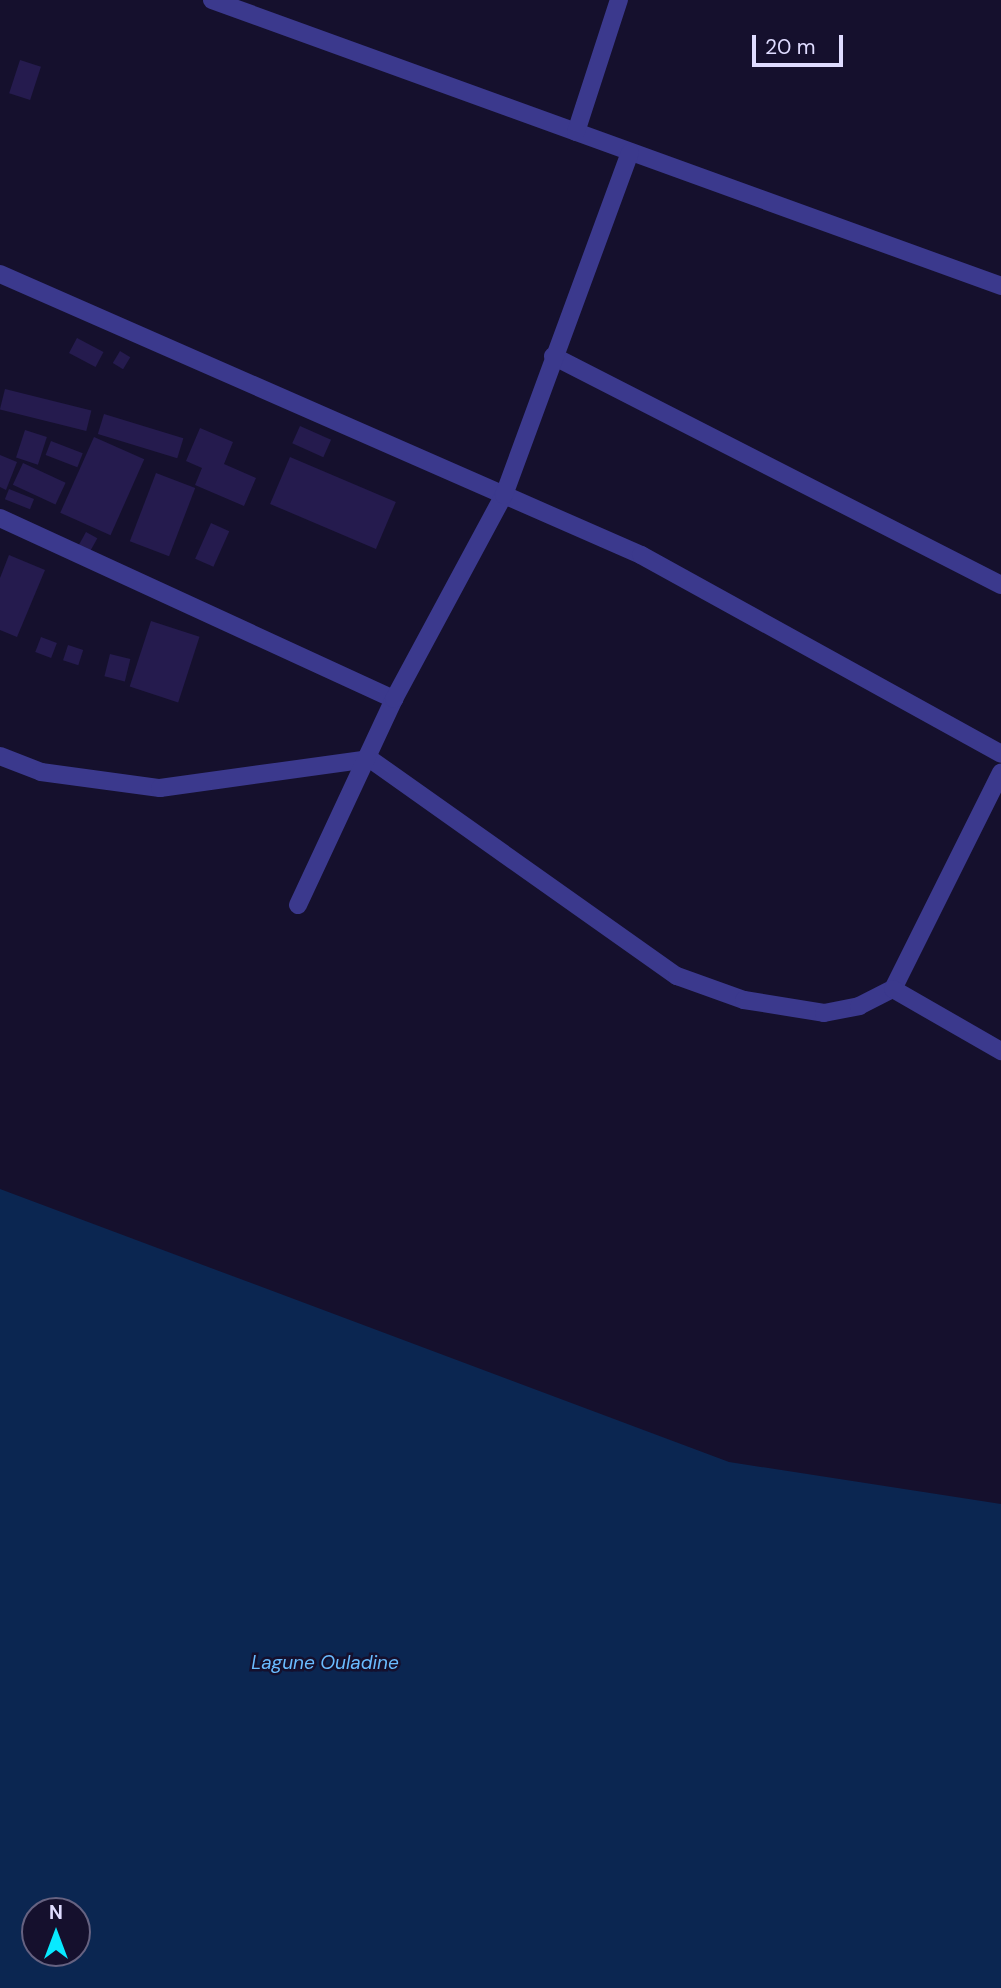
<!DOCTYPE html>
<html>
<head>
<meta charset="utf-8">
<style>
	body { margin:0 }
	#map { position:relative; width:1001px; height:1988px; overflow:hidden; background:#15102d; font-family:"DM Sans",sans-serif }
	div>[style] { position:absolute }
	.water>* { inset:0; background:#0b2651 }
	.building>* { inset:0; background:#251b4e; transform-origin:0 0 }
	.street>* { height:18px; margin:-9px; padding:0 9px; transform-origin:9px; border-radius:9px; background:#3b398d }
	span { translate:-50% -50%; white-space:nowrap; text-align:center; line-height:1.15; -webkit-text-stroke:5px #15102d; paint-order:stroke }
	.water-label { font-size:19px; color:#6abcff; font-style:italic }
	.north { position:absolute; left:21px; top:1897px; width:70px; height:70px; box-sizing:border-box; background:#15102d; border:2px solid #666281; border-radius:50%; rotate:0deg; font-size:19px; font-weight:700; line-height:28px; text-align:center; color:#dfdcff }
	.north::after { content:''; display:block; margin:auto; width:24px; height:32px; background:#08eaff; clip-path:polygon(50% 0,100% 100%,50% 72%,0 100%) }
	.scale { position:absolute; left:752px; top:35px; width:91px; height:32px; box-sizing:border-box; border:4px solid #dfdcff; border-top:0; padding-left:9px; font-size:21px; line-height:24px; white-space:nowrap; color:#dfdcff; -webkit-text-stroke:5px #15102d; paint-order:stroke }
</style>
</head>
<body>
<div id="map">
	<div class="water">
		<i style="clip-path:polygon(evenodd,0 1189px,729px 1462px,1001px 1504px,1001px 1988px,0 1988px,0 1189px,35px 1911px,77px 1911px,77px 1953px,35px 1953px,35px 1911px)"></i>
	</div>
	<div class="building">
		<i style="left:20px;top:60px;width:22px;height:35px;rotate:18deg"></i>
		<i style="left:77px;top:338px;width:30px;height:17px;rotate:28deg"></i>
		<i style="left:120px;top:351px;width:12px;height:14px;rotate:31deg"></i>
		<i style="left:5px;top:389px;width:89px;height:21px;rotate:14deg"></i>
		<i style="left:104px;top:414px;width:83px;height:21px;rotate:17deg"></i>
		<i style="left:300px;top:426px;width:34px;height:19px;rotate:24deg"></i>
		<i style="clip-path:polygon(200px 428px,233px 442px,224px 464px,256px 478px,244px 506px,195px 485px,202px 468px,186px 461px)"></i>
		<i style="left:25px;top:430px;width:23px;height:29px;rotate:18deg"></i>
		<i style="left:94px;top:437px;width:55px;height:83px;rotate:24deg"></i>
		<i style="left:51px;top:441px;width:34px;height:15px;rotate:21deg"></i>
		<i style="clip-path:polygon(0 455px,17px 462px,6px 490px,0 487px)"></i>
		<i style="left:290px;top:457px;width:115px;height:51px;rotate:23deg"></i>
		<i style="left:23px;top:463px;width:47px;height:24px;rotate:25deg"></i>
		<i style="left:156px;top:473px;width:42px;height:73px;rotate:21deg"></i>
		<i style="left:9px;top:489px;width:27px;height:11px;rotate:22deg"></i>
		<i style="left:211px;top:523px;width:20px;height:39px;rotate:24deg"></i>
		<i style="left:86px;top:532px;width:13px;height:16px;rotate:29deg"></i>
		<i style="clip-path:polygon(9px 555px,45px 570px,17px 637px,0 630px,0 578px)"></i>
		<i style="left:151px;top:621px;width:51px;height:69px;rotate:18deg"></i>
		<i style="left:41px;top:637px;width:17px;height:16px;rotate:21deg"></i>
		<i style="left:68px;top:645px;width:16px;height:16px;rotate:18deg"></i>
		<i style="left:110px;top:654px;width:21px;height:23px;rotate:14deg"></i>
	</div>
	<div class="street">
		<i style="left:212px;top:0;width:839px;rotate:19.92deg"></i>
		<i style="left:576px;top:132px;width:139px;rotate:-72deg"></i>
		<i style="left:0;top:274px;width:700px;rotate:23.67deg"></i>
		<i style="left:641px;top:555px;width:411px;rotate:28.9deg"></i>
		<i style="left:553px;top:356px;width:503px;rotate:27.07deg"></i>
		<i style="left:0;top:518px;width:434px;rotate:24.7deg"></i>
		<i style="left:0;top:756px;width:44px;rotate:21.3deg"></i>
		<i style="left:41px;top:772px;width:120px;rotate:7.7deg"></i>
		<i style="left:160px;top:788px;width:212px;rotate:-7.9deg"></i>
		<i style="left:370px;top:759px;width:376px;rotate:35.3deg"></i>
		<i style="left:677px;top:976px;width:71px;rotate:19.7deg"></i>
		<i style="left:744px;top:1000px;width:81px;rotate:9.2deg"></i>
		<i style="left:824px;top:1013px;width:36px;rotate:-11deg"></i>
		<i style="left:859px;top:1006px;width:38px;rotate:-27deg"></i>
		<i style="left:893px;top:989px;width:242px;rotate:-63.5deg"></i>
		<i style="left:298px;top:905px;width:227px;rotate:-65deg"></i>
		<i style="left:394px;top:699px;width:232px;rotate:-61.7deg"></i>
		<i style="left:504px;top:495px;width:365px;rotate:-69.8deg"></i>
		<i style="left:893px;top:989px;width:125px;rotate:29.9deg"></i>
	</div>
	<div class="water-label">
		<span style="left:325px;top:1663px">Lagune Ouladine</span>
	</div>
	<div class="north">N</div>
	<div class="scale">20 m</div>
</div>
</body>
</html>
